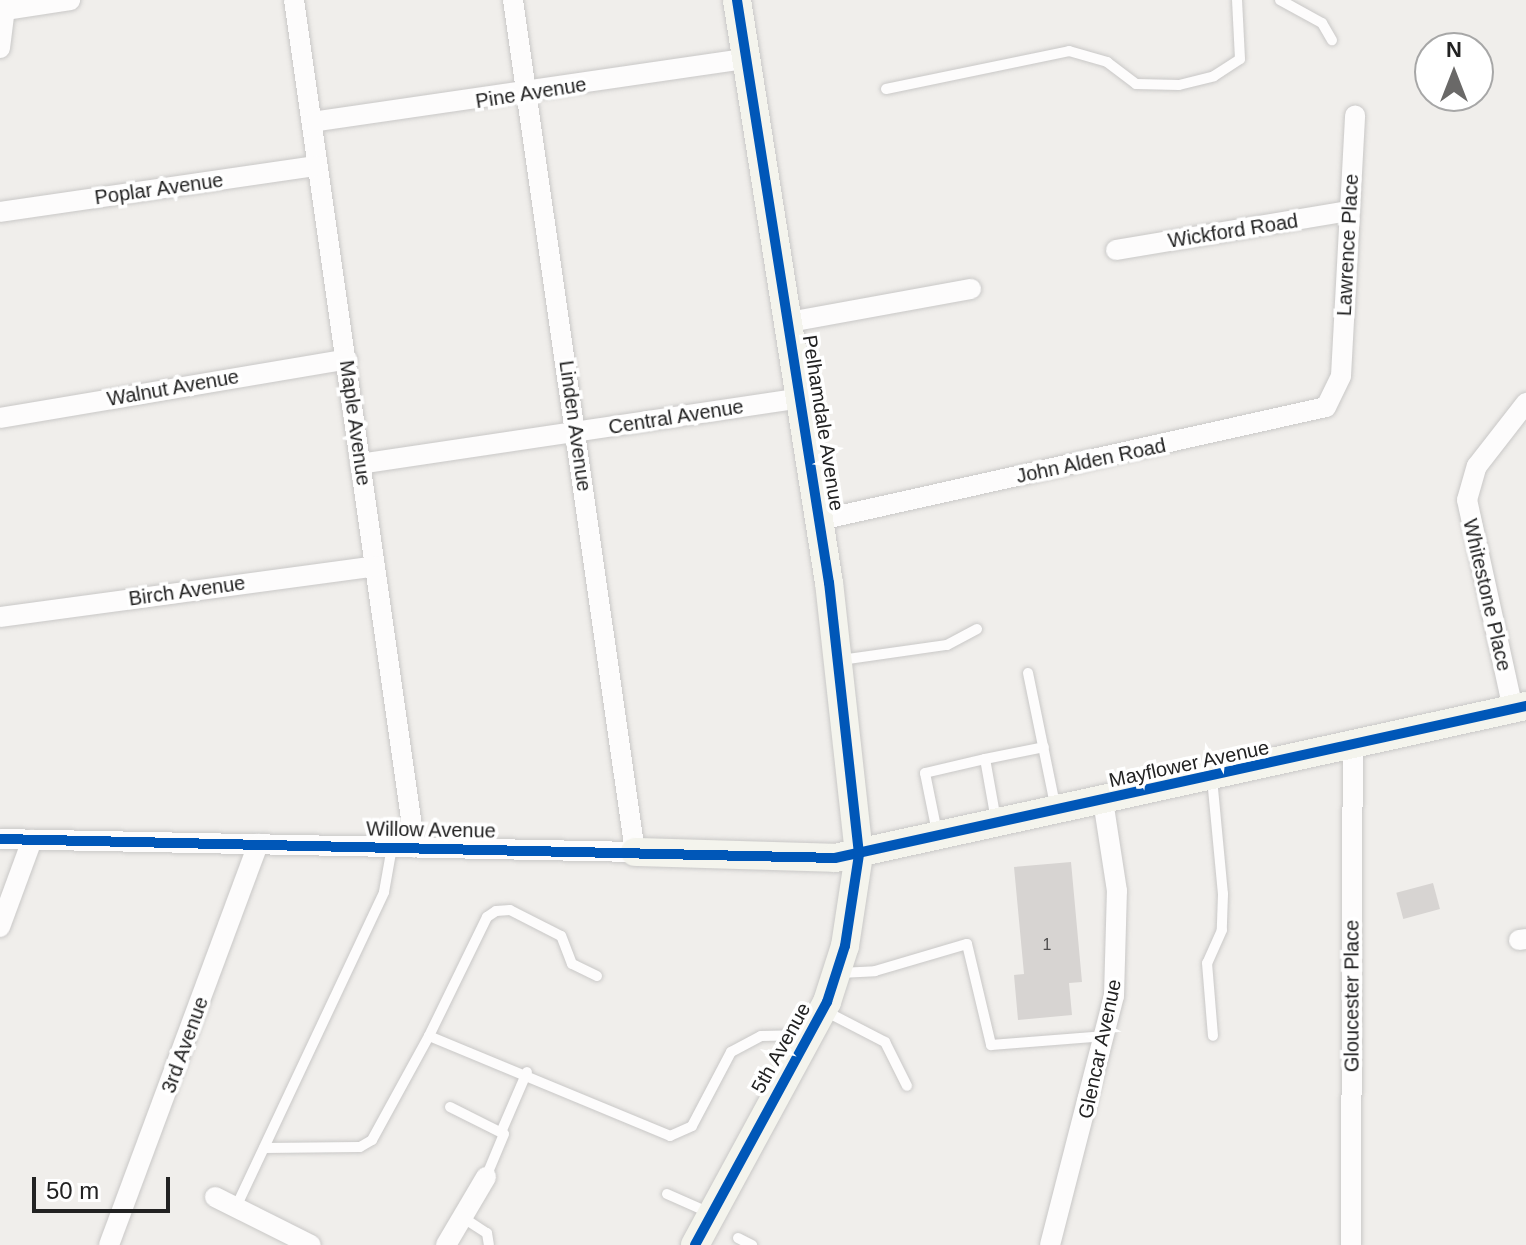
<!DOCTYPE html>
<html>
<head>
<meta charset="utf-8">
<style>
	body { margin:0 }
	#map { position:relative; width:1526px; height:1245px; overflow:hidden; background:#f0eeeb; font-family:Helvetica,sans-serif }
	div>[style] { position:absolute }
	.building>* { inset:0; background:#d7d4d2; transform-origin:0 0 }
	.roads { filter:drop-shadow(0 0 2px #c9c8c7) drop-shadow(0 0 2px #c9c8c7) }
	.lane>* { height:10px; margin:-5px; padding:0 5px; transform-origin:5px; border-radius:5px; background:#fdfcfc }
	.street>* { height:20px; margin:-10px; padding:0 10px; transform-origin:10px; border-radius:10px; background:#fdfcfc }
	.secondary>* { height:28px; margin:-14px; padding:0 14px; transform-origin:14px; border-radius:14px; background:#f4f4ed }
	.cycleway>* { height:10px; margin:-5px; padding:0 5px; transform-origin:5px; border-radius:5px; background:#0057b8 }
	span { translate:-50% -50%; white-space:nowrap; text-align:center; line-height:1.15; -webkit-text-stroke:7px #fff; paint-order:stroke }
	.number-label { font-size:16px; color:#4f4e4e }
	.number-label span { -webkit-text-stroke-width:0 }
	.street-label { font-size:20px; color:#222 }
	.north { position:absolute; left:1414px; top:32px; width:80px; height:80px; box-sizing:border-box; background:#fff; border:2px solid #a7a7a7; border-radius:50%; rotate:0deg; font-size:22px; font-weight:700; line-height:32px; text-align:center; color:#222 }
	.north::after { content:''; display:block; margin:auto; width:28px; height:36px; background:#6a6968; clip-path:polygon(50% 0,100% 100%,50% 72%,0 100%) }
	.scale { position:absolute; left:32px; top:1177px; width:138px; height:36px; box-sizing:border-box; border:4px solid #222; border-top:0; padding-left:10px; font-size:24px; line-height:28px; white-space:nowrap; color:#222; -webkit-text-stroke:6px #fff; paint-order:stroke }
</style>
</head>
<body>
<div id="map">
	<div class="building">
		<i style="clip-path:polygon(1071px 862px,1082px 982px,1069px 983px,1072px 1015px,1018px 1020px,1014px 975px,1024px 974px,1014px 867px)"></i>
		<i style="left:1433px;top:883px;width:27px;height:38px;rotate:75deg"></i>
	</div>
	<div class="roads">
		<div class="lane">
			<i style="left:1280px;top:0;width:48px;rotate:28.7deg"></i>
			<i style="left:1322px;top:23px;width:20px;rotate:60deg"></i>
			<i style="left:886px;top:89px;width:187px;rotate:-11.7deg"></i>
			<i style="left:1069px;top:51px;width:40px;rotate:16deg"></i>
			<i style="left:1107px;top:62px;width:36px;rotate:37deg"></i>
			<i style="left:1136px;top:84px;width:43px;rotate:1.3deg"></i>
			<i style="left:1179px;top:85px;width:36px;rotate:-14deg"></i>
			<i style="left:1214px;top:76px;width:31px;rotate:-33deg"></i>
			<i style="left:1240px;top:59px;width:59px;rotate:-92.9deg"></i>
			<i style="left:841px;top:660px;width:107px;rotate:-8.1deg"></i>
			<i style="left:947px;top:645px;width:34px;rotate:-28deg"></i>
			<i style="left:1028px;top:673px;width:139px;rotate:78.4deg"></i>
			<i style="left:1212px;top:778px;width:117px;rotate:84.6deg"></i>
			<i style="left:1223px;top:894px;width:36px;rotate:92deg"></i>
			<i style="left:1222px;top:930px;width:36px;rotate:114deg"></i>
			<i style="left:1207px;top:963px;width:73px;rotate:85.3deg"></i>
			<i style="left:996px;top:820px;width:62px;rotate:-100.2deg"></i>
			<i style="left:985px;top:759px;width:60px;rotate:-11.5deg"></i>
			<i style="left:937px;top:832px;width:60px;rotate:-101.5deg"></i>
			<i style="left:925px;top:773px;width:62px;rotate:-13.1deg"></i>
			<i style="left:840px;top:973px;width:35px;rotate:-3deg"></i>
			<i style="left:875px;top:971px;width:96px;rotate:-16.4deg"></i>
			<i style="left:967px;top:944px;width:104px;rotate:76.6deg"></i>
			<i style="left:991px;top:1045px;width:115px;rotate:-4.5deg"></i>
			<i style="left:597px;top:976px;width:28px;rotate:-154deg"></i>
			<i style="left:572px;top:964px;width:30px;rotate:-111deg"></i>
			<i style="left:561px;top:936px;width:57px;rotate:-153deg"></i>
			<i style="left:510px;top:910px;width:14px;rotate:176deg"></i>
			<i style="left:496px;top:911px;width:11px;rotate:146deg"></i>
			<i style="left:487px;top:917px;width:132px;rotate:116deg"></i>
			<i style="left:429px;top:1036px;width:261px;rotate:22.5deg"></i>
			<i style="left:670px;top:1136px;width:24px;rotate:-24deg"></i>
			<i style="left:692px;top:1126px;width:84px;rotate:-62.2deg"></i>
			<i style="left:731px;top:1052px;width:34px;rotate:-28deg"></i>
			<i style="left:761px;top:1036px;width:45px;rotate:-1.3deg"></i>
			<i style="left:825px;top:1011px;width:68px;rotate:27.3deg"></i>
			<i style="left:885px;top:1042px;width:49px;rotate:63.4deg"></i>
			<i style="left:450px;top:1107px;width:60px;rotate:26.6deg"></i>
			<i style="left:504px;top:1134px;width:47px;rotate:112.7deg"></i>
			<i style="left:502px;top:1130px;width:63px;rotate:-66.7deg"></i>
			<i style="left:264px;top:1148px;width:96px;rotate:-0.6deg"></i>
			<i style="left:360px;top:1147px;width:14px;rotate:-30deg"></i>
			<i style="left:372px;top:1140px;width:119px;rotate:-61.3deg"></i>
			<i style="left:667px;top:1194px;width:47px;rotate:23.8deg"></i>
			<i style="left:236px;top:1207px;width:348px;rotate:-64.8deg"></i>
			<i style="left:384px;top:892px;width:46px;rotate:-79.9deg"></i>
			<i style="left:462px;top:1217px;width:30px;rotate:33deg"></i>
			<i style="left:487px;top:1233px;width:12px;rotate:81deg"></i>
			<i style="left:738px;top:1238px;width:16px;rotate:27deg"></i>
		</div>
		<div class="street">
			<i style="left:294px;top:0;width:856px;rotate:81.87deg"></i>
			<i style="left:5px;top:10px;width:66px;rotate:-8.7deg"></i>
			<i style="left:0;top:48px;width:48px;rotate:-82.9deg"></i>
			<i style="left:312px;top:122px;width:442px;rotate:-8.3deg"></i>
			<i style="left:0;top:212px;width:320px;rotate:-8.3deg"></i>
			<i style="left:1116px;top:250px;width:237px;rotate:-9.5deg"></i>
			<i style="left:789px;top:322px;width:185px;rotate:-10.3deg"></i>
			<i style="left:0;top:418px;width:352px;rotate:-9.6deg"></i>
			<i style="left:360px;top:464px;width:446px;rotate:-8.5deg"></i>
			<i style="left:820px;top:520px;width:518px;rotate:-12.59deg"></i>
			<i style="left:1326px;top:407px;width:34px;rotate:-64deg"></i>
			<i style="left:1341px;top:376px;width:261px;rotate:-86.9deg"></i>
			<i style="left:0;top:617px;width:378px;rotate:-7.7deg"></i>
			<i style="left:1513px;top:709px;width:214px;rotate:-102.4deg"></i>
			<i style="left:1467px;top:500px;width:35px;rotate:-74deg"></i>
			<i style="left:1477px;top:466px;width:80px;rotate:-52.1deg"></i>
			<i style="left:0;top:839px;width:635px;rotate:1.17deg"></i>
			<i style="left:635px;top:852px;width:861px;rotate:-98.15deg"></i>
			<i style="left:0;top:927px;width:93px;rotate:-69.8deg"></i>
			<i style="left:1519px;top:940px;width:7px;rotate:-8deg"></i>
			<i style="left:215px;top:1197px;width:107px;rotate:26.6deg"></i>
			<i style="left:109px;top:1245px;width:428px;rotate:-69.6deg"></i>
			<i style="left:446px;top:1245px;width:79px;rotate:-59.5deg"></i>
			<i style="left:1050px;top:1245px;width:257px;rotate:-75.6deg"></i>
			<i style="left:1114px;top:996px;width:105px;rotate:-88.4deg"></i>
			<i style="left:1117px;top:891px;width:91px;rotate:-98.8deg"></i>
			<i style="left:1351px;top:1245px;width:499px;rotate:-89.8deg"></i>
		</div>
		<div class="secondary">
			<i style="left:635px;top:852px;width:200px;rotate:1.7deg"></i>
			<i style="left:835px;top:858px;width:708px;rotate:-12.41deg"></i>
			<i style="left:695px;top:1245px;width:277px;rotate:-61.5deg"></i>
			<i style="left:827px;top:1002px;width:59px;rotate:-72.2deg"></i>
			<i style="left:845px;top:946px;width:93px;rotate:-81.3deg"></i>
			<i style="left:859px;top:854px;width:273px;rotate:-96.3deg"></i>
			<i style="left:829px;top:583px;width:590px;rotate:-98.97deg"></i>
		</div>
	</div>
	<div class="cycleway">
		<i style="left:0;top:839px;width:835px;rotate:1.3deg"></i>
		<i style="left:835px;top:858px;width:708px;rotate:-12.41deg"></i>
		<i style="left:695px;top:1245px;width:277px;rotate:-61.5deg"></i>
		<i style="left:827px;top:1002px;width:59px;rotate:-72.2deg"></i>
		<i style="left:845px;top:946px;width:93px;rotate:-81.3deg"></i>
		<i style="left:859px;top:854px;width:273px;rotate:-96.3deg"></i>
		<i style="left:829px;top:583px;width:590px;rotate:-98.97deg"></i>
	</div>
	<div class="number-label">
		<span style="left:1047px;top:945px">1</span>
	</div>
	<div class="street-label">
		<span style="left:531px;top:93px;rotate:-9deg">Pine Avenue</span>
		<span style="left:159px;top:189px;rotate:-8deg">Poplar Avenue</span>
		<span style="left:1233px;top:231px;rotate:-9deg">Wickford Road</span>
		<span style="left:1348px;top:245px;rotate:-87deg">Lawrence Place</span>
		<span style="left:173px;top:388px;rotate:-10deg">Walnut Avenue</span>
		<span style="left:676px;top:417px;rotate:-9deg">Central Avenue</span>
		<span style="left:355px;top:423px;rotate:82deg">Maple Avenue</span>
		<span style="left:823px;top:423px;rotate:81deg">Pelhamdale Avenue</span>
		<span style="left:575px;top:426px;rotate:82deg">Linden Avenue</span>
		<span style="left:1091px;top:461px;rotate:-12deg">John Alden Road</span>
		<span style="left:187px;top:591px;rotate:-8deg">Birch Avenue</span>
		<span style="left:1487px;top:595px;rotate:77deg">Whitestone Place</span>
		<span style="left:1189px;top:764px;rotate:-12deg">Mayflower Avenue</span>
		<span style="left:431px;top:830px;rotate:1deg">Willow Avenue</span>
		<span style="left:1352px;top:996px;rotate:-90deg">Gloucester Place</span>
		<span style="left:185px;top:1045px;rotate:-70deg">3rd Avenue</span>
		<span style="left:781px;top:1048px;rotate:-61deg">5th Avenue</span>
		<span style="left:1100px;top:1049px;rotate:-78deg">Glencar Avenue</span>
	</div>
	<div class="north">N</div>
	<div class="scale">50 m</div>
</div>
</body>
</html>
